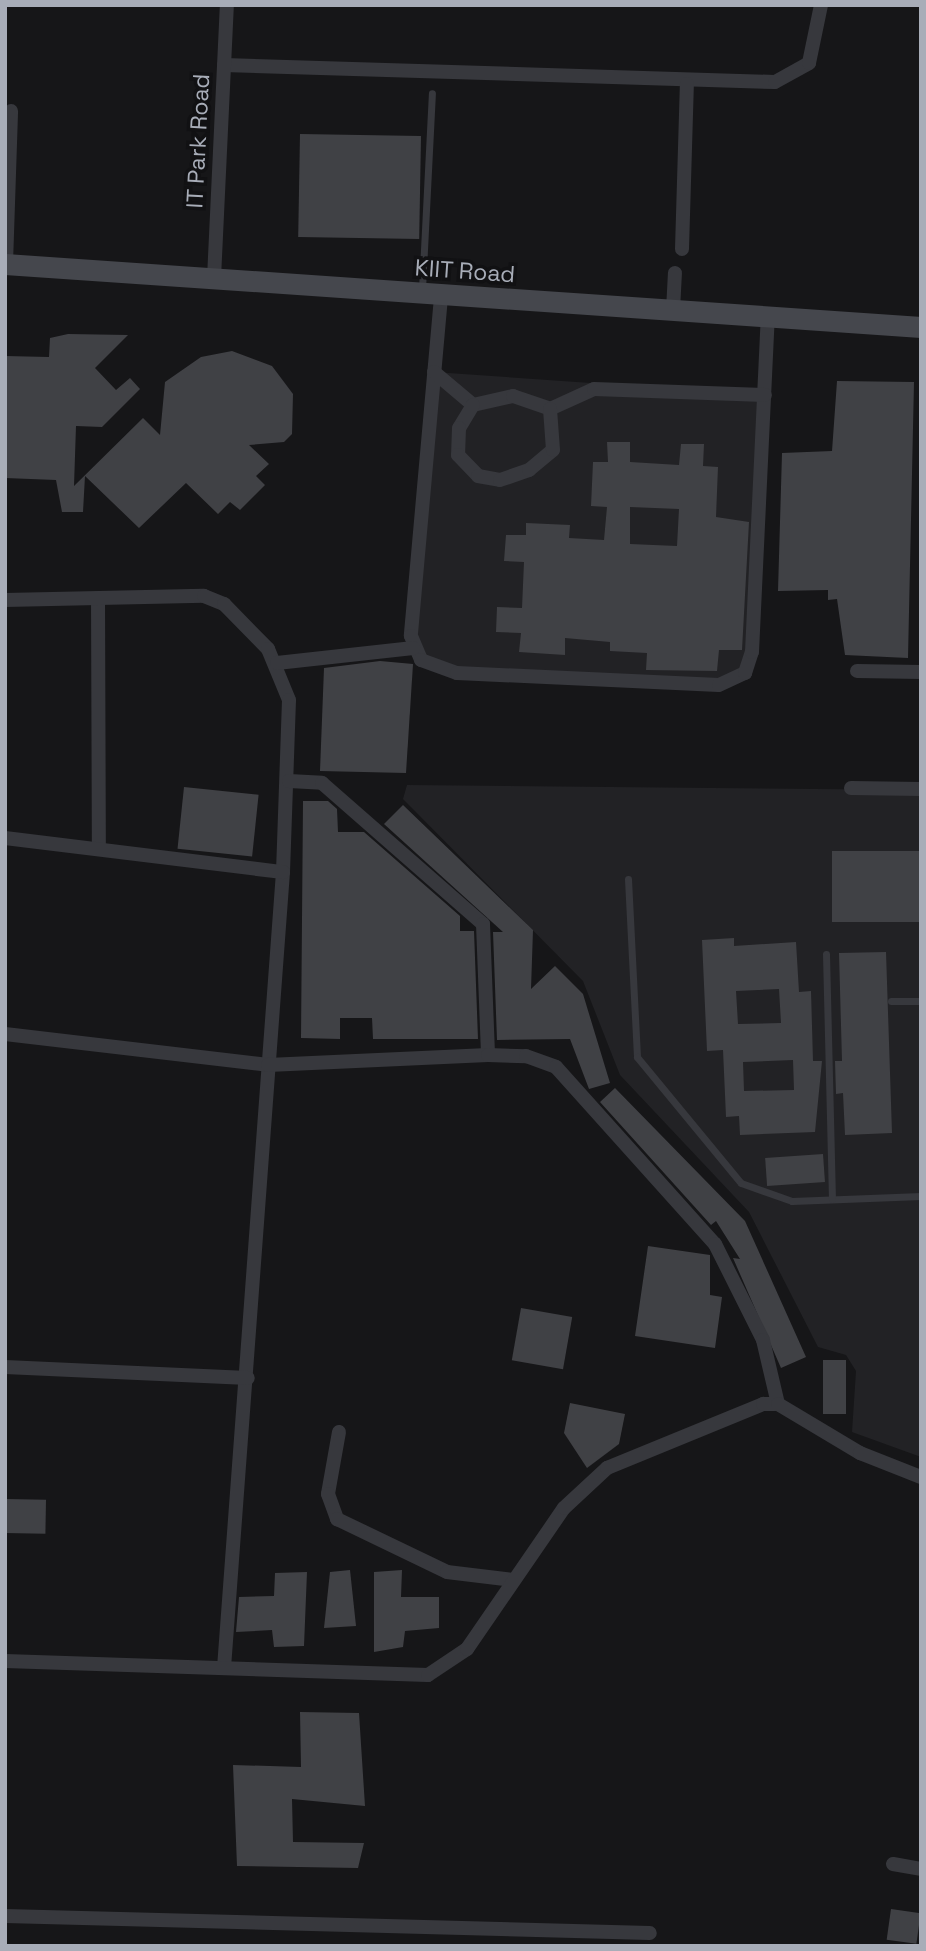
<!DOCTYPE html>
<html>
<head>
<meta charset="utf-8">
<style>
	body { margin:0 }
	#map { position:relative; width:926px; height:1951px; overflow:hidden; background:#161618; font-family:"Space Grotesk",sans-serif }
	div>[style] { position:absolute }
	.built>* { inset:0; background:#222225 }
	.building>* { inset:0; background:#404145; transform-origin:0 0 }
	.service>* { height:7px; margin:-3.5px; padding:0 3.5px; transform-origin:3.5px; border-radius:3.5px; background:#37383d }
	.minor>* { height:14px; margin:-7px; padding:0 7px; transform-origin:7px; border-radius:7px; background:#37383d }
	.secondary>* { height:21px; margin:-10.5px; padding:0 10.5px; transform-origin:10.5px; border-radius:10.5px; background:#45474d }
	span { translate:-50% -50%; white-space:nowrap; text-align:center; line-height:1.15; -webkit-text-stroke:7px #111113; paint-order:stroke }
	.street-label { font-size:23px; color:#a8adb8 }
	.frame { position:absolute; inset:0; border:7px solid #a8adb8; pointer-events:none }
</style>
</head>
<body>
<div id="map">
	<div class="built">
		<i style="clip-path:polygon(434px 372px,765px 395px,752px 652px,736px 680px,433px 667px,411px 636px)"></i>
		<i style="clip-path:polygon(407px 785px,921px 790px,921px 1457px,852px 1432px,856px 1371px,846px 1355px,818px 1347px,749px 1212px,620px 1075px,583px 981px,403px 799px)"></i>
	</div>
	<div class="building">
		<i style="left:300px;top:134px;width:121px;height:103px;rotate:1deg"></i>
		<i style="clip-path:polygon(68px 334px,128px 335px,95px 368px,116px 390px,130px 378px,140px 389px,102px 427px,76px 426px,74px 486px,143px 418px,160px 435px,165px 382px,201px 357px,232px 351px,272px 366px,293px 394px,292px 434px,284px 442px,249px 445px,269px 464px,256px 476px,265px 485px,240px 510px,230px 502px,218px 514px,186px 483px,139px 528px,85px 476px,83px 512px,62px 512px,56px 480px,5px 478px,5px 356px,49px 357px,50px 338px)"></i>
		<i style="clip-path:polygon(837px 381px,914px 382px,908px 658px,845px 655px,837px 599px,828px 600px,828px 590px,778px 591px,782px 453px,832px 451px)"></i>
		<i style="clip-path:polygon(evenodd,607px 442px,630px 442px,630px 462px,679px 465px,681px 444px,704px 444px,703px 466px,718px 467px,716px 517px,749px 522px,742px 650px,719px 650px,717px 671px,646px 670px,647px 653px,610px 651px,610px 642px,565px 638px,565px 655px,519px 652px,521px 633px,496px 632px,497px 607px,522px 608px,524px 562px,504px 561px,506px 535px,526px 535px,526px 523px,570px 525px,569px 538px,604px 540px,607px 507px,591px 506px,593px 462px,608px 462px,607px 442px,630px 507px,679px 509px,677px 546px,630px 544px,630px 507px)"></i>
		<i style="clip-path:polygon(380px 661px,413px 664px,406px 773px,320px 771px,324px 668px)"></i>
		<i style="left:184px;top:787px;width:75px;height:62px;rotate:6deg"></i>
		<i style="clip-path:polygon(303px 801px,328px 801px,337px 809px,338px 832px,364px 832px,460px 916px,460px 931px,474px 931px,478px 1039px,373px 1039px,372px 1018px,340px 1018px,340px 1039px,301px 1038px)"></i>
		<i style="clip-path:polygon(403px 805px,533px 930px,531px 989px,555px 966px,583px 994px,610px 1083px,589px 1089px,570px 1039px,497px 1040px,493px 932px,503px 932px,384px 824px)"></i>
		<i style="left:921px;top:851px;width:71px;height:89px;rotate:90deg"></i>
		<i style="clip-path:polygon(evenodd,734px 938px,734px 946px,796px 942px,799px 992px,811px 991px,813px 1061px,822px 1061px,815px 1132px,740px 1135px,739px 1116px,726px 1117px,723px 1050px,707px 1051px,702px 940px,734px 938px,779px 989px,781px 1023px,738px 1024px,736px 991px,779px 989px,734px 938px,793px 1060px,794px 1090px,744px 1091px,743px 1062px,793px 1060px)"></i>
		<i style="clip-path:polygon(886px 952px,892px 1133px,845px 1135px,843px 1093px,836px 1094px,835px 1061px,842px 1061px,839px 953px)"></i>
		<i style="clip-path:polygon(615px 1088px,745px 1221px,806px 1357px,781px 1368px,733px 1258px,740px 1259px,716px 1221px,711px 1225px,600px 1102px)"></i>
		<i style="left:823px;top:1154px;width:28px;height:58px;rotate:86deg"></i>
		<i style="clip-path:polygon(648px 1246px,710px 1255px,710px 1295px,722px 1297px,715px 1348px,635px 1336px)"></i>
		<i style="left:521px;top:1308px;width:52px;height:53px;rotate:10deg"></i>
		<i style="left:846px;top:1360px;width:54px;height:23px;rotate:90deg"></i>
		<i style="clip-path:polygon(570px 1403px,625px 1414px,619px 1444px,587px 1468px,564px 1433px)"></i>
		<i style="left:5px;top:1499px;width:41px;height:34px;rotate:1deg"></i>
		<i style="clip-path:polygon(350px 1570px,356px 1626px,324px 1628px,330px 1572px)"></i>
		<i style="clip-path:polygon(402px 1570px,401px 1597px,439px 1597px,439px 1628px,405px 1631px,403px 1647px,374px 1652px,374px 1572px)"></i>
		<i style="clip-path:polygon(307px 1572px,304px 1646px,274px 1647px,272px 1630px,236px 1632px,239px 1597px,274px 1596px,275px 1573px)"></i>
		<i style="clip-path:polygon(300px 1712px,359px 1713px,365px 1806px,292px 1799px,293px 1842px,364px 1843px,358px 1868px,237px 1866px,233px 1765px,301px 1767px)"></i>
		<i style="left:891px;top:1909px;width:30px;height:31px;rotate:8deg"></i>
	</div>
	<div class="service">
		<i style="left:422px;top:289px;width:196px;rotate:-87.1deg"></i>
		<i style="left:628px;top:879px;width:178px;rotate:87.1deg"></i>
		<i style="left:637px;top:1057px;width:163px;rotate:50.5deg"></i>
		<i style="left:741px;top:1183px;width:54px;rotate:19.4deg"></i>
		<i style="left:792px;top:1201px;width:129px;rotate:-2.2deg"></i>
		<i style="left:826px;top:954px;width:245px;rotate:88.6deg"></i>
		<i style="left:891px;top:1001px;width:30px"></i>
	</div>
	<div class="minor">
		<i style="left:224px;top:65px;width:551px;rotate:1.77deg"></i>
		<i style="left:775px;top:82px;width:39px;rotate:-29deg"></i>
		<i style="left:809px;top:63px;width:59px;rotate:-78.3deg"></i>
		<i style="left:682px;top:249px;width:165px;rotate:-88.3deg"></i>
		<i style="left:6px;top:264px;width:153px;rotate:-88.1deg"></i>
		<i style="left:214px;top:278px;width:273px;rotate:-87.3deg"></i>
		<i style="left:441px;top:297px;width:340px;rotate:95.1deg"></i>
		<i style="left:411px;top:636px;width:26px;rotate:67deg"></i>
		<i style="left:421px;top:660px;width:38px;rotate:20deg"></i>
		<i style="left:457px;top:673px;width:262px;rotate:2.6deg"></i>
		<i style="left:719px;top:685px;width:29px;rotate:-25deg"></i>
		<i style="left:745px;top:673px;width:22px;rotate:-72deg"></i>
		<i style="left:752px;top:652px;width:336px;rotate:-87.3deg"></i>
		<i style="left:673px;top:310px;width:37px;rotate:-87deg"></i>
		<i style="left:434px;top:372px;width:51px;rotate:40.2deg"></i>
		<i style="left:473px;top:405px;width:41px;rotate:-12.7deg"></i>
		<i style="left:513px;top:396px;width:39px;rotate:19deg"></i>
		<i style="left:550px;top:409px;width:48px;rotate:-24.4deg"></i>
		<i style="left:594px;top:389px;width:171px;rotate:2deg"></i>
		<i style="left:473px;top:405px;width:27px;rotate:121deg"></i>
		<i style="left:459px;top:428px;width:27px;rotate:92deg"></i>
		<i style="left:458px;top:455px;width:29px;rotate:46deg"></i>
		<i style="left:478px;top:476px;width:22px;rotate:10deg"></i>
		<i style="left:500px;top:480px;width:31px;rotate:-19deg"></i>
		<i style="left:529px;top:470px;width:31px;rotate:-40deg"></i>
		<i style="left:553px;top:450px;width:41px;rotate:-94.2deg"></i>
		<i style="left:98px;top:598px;width:251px;rotate:89.8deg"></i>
		<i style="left:5px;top:600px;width:199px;rotate:-1.2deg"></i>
		<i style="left:204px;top:596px;width:22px;rotate:22deg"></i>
		<i style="left:224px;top:604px;width:63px;rotate:45.6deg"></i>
		<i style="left:268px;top:649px;width:55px;rotate:67.6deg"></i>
		<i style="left:289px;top:700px;width:172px;rotate:92deg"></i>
		<i style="left:283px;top:872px;width:798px;rotate:94.24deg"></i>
		<i style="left:277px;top:663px;width:137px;rotate:-6.3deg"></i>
		<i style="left:857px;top:671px;width:64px;rotate:0.9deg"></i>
		<i style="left:289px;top:781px;width:33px;rotate:3deg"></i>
		<i style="left:322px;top:783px;width:214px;rotate:41.2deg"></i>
		<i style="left:483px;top:924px;width:131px;rotate:87.8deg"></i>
		<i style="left:851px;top:788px;width:70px;rotate:0.8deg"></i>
		<i style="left:5px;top:838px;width:280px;rotate:7deg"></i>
		<i style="left:5px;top:1034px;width:265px;rotate:6.7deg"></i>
		<i style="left:268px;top:1065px;width:220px;rotate:-2.6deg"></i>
		<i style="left:488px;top:1055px;width:38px;rotate:2deg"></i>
		<i style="left:526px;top:1056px;width:32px;rotate:20deg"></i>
		<i style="left:556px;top:1067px;width:238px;rotate:48.1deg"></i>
		<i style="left:715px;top:1244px;width:107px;rotate:63.4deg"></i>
		<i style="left:763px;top:1340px;width:66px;rotate:76.8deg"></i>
		<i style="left:5px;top:1367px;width:243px;rotate:2.6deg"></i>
		<i style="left:339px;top:1432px;width:63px;rotate:100.1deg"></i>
		<i style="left:328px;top:1494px;width:27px;rotate:70deg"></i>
		<i style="left:337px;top:1519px;width:122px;rotate:25.7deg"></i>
		<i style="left:447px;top:1572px;width:66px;rotate:6.9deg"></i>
		<i style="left:5px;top:1661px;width:423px;rotate:1.9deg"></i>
		<i style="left:428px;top:1675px;width:47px;rotate:-33.7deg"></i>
		<i style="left:467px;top:1649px;width:171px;rotate:-55.5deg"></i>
		<i style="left:564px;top:1508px;width:59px;rotate:-42.9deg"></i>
		<i style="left:607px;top:1468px;width:169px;rotate:-22.3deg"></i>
		<i style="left:763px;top:1404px;width:15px"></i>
		<i style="left:778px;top:1404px;width:96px;rotate:30.9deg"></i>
		<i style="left:860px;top:1453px;width:66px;rotate:21.5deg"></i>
		<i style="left:893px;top:1864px;width:28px;rotate:10deg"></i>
		<i style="left:5px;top:1916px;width:645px;rotate:1.51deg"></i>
	</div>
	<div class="secondary">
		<i style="left:5px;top:264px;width:918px;rotate:3.93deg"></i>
	</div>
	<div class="street-label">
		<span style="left:198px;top:141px;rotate:-87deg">IT Park Road</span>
		<span style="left:465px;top:271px;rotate:4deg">KIIT Road</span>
	</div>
	<div class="frame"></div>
</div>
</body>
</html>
